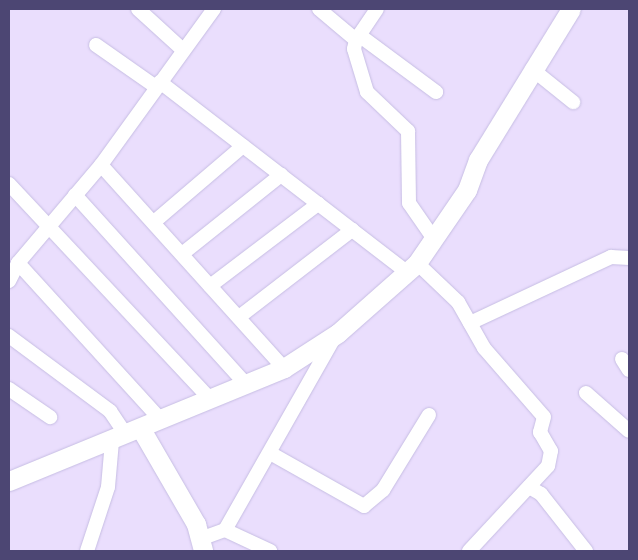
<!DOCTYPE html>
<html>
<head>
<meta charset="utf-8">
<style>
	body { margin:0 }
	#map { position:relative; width:638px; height:560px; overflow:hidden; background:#eadefd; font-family:"Sofia Sans Condensed",sans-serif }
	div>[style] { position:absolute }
	.roads { filter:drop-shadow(0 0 1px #c6bde3) drop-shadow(0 0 1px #c6bde3) }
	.street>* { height:14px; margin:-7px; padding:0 7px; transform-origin:7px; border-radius:7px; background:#fff }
	.secondary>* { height:19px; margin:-9.5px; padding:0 9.5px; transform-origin:9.5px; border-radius:9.5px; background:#fff }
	span { translate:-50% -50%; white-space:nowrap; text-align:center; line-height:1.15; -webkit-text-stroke:5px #efe5ff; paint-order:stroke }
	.frame { position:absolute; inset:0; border:10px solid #4c4673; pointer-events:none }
</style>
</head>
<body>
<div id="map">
	<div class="roads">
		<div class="street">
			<i style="left:138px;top:9px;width:61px;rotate:42.3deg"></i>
			<i style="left:319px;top:9px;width:48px;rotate:40deg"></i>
			<i style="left:356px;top:40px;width:9px;rotate:103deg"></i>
			<i style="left:354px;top:49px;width:45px;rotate:73.2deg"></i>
			<i style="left:367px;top:92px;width:57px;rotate:43.6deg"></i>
			<i style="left:408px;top:131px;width:72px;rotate:89.2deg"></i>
			<i style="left:409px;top:203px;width:44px;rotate:55.2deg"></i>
			<i style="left:359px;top:35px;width:96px;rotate:36.5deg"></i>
			<i style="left:356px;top:40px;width:37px;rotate:-56deg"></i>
			<i style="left:96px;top:45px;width:73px;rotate:35deg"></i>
			<i style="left:532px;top:69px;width:53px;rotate:38.8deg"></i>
			<i style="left:160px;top:82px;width:313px;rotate:37.6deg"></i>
			<i style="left:101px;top:165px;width:273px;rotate:48deg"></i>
			<i style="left:9px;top:184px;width:294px;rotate:46.9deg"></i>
			<i style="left:75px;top:195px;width:255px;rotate:47.9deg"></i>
			<i style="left:154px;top:222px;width:117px;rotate:-40.5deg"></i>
			<i style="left:182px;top:254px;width:127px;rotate:-38.6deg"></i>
			<i style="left:18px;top:263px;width:212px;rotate:47.7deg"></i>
			<i style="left:417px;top:263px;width:57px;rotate:43.6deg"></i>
			<i style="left:458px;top:302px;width:53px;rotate:60.5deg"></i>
			<i style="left:484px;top:348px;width:91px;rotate:49deg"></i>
			<i style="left:544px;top:417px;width:16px;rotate:105deg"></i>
			<i style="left:540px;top:432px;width:22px;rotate:60deg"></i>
			<i style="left:551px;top:451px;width:15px;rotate:101deg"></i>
			<i style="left:548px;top:466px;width:116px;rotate:132.9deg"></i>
			<i style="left:9px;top:281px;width:20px;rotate:-63deg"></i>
			<i style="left:18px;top:263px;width:128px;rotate:-49.7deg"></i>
			<i style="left:101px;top:165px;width:193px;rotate:-54.1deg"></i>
			<i style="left:210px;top:286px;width:136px;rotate:-37.2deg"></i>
			<i style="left:239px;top:317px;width:143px;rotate:-37.6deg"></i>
			<i style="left:470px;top:323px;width:156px;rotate:-25.1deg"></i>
			<i style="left:611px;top:257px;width:18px;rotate:3deg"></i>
			<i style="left:9px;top:336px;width:126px;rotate:36.6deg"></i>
			<i style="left:110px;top:411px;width:29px;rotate:56deg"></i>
			<i style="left:622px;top:359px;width:13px;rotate:58deg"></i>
			<i style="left:9px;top:389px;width:50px;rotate:34.3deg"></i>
			<i style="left:586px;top:393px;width:57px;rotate:41.5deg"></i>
			<i style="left:270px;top:453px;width:108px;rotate:29.4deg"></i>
			<i style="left:364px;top:506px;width:25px;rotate:-40deg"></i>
			<i style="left:383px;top:490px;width:88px;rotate:-58.5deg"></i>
			<i style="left:529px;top:487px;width:14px;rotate:30deg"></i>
			<i style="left:541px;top:494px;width:73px;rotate:51.7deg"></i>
			<i style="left:225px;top:530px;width:227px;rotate:-60.4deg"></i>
			<i style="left:200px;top:539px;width:27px;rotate:-20deg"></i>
			<i style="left:225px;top:530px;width:50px;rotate:25deg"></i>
			<i style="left:87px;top:551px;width:67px;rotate:-71.8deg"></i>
			<i style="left:108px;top:487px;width:46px;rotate:-85deg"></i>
		</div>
		<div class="secondary">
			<i style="left:141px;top:429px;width:110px;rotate:59.9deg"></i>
			<i style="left:196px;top:524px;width:28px;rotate:75deg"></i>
			<i style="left:9px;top:481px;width:297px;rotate:-22.3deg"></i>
			<i style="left:284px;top:368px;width:64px;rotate:-32.9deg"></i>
			<i style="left:338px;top:333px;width:106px;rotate:-41.5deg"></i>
			<i style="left:417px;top:263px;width:88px;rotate:-55.6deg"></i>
			<i style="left:467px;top:190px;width:32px;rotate:-70deg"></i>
			<i style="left:478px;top:160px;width:177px;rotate:-58.4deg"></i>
		</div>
	</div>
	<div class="frame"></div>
</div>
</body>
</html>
